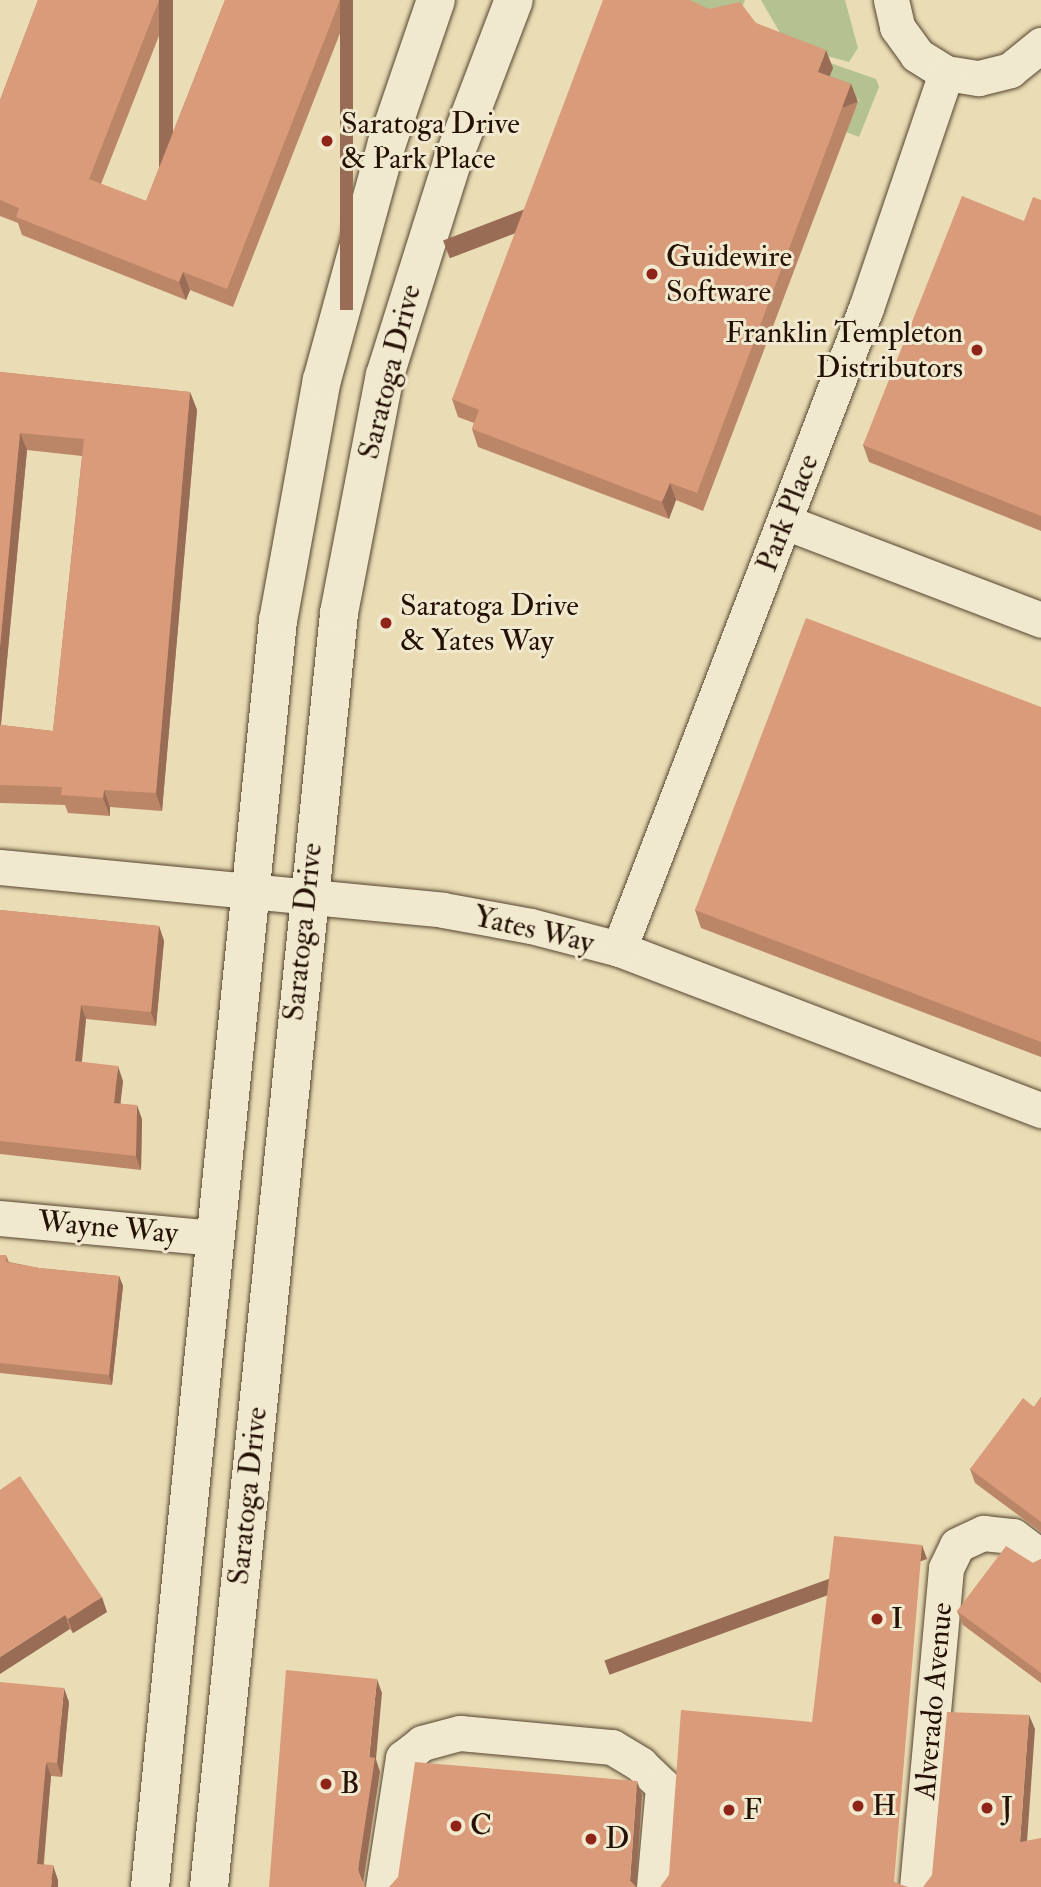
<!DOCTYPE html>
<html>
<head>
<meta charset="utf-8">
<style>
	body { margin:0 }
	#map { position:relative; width:1041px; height:1887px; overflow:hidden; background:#eaddb5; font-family:"IM FELL Double Pica",serif }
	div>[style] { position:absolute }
	.green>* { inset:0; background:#b3c290 }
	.roads { filter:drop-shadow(0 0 2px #564430) drop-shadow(0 0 2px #564430) }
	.street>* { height:35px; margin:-17.5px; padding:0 17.5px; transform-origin:17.5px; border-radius:17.5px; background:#f1e9cf }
	.secondary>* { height:38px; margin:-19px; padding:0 19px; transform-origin:19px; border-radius:19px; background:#f1e9cf }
	.wall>* { inset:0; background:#bb8568 }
	.shaded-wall>* { inset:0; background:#986c55; transform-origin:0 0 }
	.building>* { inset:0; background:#d99b79 }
	.dots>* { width:19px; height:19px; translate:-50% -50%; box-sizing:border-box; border:4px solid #f1e9cf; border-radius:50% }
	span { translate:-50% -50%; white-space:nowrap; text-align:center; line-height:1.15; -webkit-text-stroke:6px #f1e9cf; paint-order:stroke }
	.poi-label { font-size:30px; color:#241104 }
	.left { translate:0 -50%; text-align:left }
	.right { translate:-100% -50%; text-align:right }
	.street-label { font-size:30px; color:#241104 }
</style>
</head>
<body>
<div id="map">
	<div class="green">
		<i style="clip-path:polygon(659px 0,745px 0,738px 18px)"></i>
		<i style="clip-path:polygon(761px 0,845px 0,858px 48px,849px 62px,787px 45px)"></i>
		<i style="clip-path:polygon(796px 51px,876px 79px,879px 87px,859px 137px,846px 132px,859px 100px)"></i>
	</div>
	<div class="roads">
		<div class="street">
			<i style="left:891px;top:0;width:28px;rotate:77deg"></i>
			<i style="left:897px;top:27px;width:34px;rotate:54deg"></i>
			<i style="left:917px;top:55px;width:34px;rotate:32deg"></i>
			<i style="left:946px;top:73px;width:33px;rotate:9deg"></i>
			<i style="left:979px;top:78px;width:32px;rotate:-14deg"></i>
			<i style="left:1010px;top:70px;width:40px;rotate:-39deg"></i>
			<i style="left:785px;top:522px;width:274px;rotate:20.9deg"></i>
			<i style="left:0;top:867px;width:445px;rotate:5.5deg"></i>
			<i style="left:443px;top:910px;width:89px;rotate:10.3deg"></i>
			<i style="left:531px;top:926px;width:91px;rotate:14.6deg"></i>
			<i style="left:619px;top:949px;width:452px;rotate:20.9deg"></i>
			<i style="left:619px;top:949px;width:687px;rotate:-68.93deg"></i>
			<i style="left:866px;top:308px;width:248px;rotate:-71.2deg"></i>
			<i style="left:0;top:1218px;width:216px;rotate:5.3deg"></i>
			<i style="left:383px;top:1887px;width:131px;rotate:-81.2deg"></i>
			<i style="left:403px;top:1758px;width:24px;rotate:-38deg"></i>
			<i style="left:422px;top:1743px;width:39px;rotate:-15deg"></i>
			<i style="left:460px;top:1733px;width:153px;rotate:5.3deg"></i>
			<i style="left:612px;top:1747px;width:33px;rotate:31deg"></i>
			<i style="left:640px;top:1764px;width:32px;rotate:44deg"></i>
			<i style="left:663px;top:1786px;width:101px;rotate:95.1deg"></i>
			<i style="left:917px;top:1887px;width:320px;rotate:-84.8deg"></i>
			<i style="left:946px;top:1568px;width:25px;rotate:-64deg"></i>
			<i style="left:957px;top:1545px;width:29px;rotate:-25deg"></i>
			<i style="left:983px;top:1533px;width:30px;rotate:6deg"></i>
			<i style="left:1013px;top:1536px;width:35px;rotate:37deg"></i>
		</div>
		<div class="secondary">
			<i style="left:150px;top:1887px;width:1272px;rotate:-84.23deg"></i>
			<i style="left:278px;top:621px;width:245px;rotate:-79.7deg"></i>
			<i style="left:322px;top:380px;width:246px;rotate:-74.7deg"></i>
			<i style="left:387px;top:143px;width:151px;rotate:-71.1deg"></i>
			<i style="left:209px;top:1887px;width:1281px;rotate:-84.17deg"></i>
			<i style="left:339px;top:613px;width:242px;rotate:-79.1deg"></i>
			<i style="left:385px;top:375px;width:223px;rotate:-72.5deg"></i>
			<i style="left:452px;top:162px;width:173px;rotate:-69.1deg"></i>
		</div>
	</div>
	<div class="wall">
		<i style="clip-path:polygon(38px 0,173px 0,101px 184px,146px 201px,225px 0,353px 0,233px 307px,190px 290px,186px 300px,22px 235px,18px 223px,0 216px,0 100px)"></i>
		<i style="clip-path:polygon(709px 9px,756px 23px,833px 68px,829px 76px,851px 84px,858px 102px,703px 511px,676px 500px,669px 519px,478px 447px,472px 429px,474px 423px,458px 417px,452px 399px)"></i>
		<i style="clip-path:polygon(1041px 200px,1041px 531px,869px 462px,863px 445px,1024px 221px)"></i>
		<i style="clip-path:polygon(evenodd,0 372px,190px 392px,197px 410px,162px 811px,110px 807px,110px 816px,68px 813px,65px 805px,0 803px,0 372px,27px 450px,82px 456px,53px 731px,1px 725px,27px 450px)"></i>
		<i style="clip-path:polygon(1041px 707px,1041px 1057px,701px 928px,695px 910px)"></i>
		<i style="clip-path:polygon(0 910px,159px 926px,164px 941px,156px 1026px,86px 1019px,82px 1062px,123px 1081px,120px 1103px,142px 1119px,141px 1170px,0 1154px)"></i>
		<i style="clip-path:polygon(0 1255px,6px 1255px,9px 1262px,39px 1268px,119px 1276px,123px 1286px,112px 1385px,0 1373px)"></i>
		<i style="clip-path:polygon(1041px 1397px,1041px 1532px,975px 1483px,970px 1469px,1034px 1407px)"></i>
		<i style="clip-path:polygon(0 1490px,107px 1612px,73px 1633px,70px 1629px)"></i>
		<i style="clip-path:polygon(1041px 1559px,1041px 1683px,963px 1625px,957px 1611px,1033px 1563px)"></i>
		<i style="clip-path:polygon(69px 1702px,62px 1777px,51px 1776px,44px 1864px,58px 1880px,0 1887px)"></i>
	</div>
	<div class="shaded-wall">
		<i style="left:159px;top:0;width:14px;height:192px"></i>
		<i style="left:340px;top:0;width:13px;height:310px"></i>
		<i style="clip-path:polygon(826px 50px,833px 68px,824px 90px,818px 72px)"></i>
		<i style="left:851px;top:84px;width:19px;height:437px;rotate:69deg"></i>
		<i style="clip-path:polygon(183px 272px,190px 290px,186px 300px,179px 282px)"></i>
		<i style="clip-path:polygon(190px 392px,197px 410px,162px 811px,156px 793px)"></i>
		<i style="clip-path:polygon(20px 433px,27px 450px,0 733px,0 647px)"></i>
		<i style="clip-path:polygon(670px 483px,676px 500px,669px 519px,662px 502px)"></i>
		<i style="clip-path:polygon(104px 790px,110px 807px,110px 816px,103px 798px)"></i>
		<i style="clip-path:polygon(159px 926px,164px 941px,156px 1026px,151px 1012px)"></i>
		<i style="clip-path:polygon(81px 1005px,86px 1019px,80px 1076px,75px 1061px)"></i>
		<i style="clip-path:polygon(118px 1066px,123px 1081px,119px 1117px,114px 1103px)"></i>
		<i style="clip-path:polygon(137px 1105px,142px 1119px,141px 1170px,136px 1156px)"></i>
		<i style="clip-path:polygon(119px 1276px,123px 1286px,112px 1385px,109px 1375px)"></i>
		<i style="left:922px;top:1545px;width:15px;height:338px;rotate:70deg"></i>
		<i style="clip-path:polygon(102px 1597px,107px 1612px,73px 1633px,68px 1619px)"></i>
		<i style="clip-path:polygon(65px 1615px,70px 1629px,0 1674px,0 1657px)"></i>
		<i style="clip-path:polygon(377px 1679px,382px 1693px,376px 1759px,380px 1772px,363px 1884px,358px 1870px)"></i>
		<i style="clip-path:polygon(64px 1688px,69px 1702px,62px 1777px,57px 1763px)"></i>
		<i style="clip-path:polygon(1029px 1715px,1035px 1729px,1026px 1856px,1020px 1842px)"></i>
		<i style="clip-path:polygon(46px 1762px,51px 1776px,42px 1878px,37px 1864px)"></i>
		<i style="clip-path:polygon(637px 1781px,642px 1795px,636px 1887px,630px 1881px)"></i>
		<i style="clip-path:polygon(53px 1865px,58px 1880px,58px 1887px,51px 1887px)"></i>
	</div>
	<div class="building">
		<i style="clip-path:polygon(38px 0,159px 0,89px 179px,146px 201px,225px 0,340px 0,227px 289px,183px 272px,179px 282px,16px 217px,19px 208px,0 200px,0 100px)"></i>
		<i style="clip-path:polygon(603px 0,689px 0,709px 9px,740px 2px,756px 23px,826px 50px,818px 72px,851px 84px,697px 493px,670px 483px,662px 502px,472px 429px,479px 410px,452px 399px)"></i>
		<i style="clip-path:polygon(962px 196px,1024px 221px,1033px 197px,1041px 200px,1041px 516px,863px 445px)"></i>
		<i style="clip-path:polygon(0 372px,190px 392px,156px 793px,104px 790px,103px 798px,61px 795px,62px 787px,0 785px,0 725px,53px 731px,84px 439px,20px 433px,0 647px)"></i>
		<i style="clip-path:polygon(806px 618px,1041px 707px,1041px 1042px,695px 910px)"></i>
		<i style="clip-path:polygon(0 910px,159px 926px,151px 1012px,81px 1005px,75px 1061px,118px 1066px,114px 1103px,137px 1105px,136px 1156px,0 1141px)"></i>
		<i style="clip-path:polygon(0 1255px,6px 1255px,6px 1262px,39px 1268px,119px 1276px,109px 1375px,0 1363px)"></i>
		<i style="clip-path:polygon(1041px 1397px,1041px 1522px,970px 1469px,1023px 1398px,1034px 1407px)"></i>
		<i style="clip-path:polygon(20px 1476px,102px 1597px,68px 1619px,65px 1615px,0 1657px,0 1490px)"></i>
		<i style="clip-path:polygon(834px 1536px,922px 1545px,894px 1882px,908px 1887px,660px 1887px,669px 1875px,681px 1710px,812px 1722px)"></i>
		<i style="clip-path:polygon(1006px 1546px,1033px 1563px,1041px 1559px,1041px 1673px,957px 1611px)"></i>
		<i style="clip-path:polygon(286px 1670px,377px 1679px,369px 1757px,375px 1758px,358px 1870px,365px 1887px,269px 1887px)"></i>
		<i style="clip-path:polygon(0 1682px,64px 1688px,57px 1763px,46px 1762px,37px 1864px,53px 1865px,51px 1887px,0 1887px)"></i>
		<i style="clip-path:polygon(947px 1712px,1029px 1715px,1020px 1842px,1041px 1838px,1041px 1887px,923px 1887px,932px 1875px)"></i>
		<i style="clip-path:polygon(415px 1762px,637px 1781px,630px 1881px,636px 1887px,389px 1887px,398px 1877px)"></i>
	</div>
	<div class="dots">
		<i style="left:327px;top:141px;background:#8f2418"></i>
		<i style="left:652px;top:274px;background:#8f2418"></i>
		<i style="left:977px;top:350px;background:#8f2418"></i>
		<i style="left:386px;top:623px;background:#8f2418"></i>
		<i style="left:877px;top:1619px;background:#8f2418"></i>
		<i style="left:326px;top:1784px;background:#8f2418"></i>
		<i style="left:858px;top:1806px;background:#8f2418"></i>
		<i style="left:987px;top:1808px;background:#8f2418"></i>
		<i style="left:729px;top:1810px;background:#8f2418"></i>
		<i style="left:456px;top:1826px;background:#8f2418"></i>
		<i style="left:591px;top:1839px;background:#8f2418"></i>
	</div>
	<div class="poi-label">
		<span class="left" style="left:341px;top:141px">Saratoga Drive<br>&amp; Park Place</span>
		<span class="left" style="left:666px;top:274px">Guidewire<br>Software</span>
		<span class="right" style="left:963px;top:350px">Franklin Templeton<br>Distributors</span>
		<span class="left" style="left:400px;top:623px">Saratoga Drive<br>&amp; Yates Way</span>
		<span class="left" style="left:891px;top:1619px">I</span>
		<span class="left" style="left:340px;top:1784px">B</span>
		<span class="left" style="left:872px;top:1806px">H</span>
		<span class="left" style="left:1001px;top:1808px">J</span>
		<span class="left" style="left:743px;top:1810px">F</span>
		<span class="left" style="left:470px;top:1826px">C</span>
		<span class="left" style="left:605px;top:1839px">D</span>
	</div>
	<div class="street-label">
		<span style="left:390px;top:372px;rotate:-76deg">Saratoga Drive</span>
		<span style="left:788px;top:513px;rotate:-69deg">Park Place</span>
		<span style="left:534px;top:930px;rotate:13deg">Yates Way</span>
		<span style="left:303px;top:932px;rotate:-84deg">Saratoga Drive</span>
		<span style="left:108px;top:1228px;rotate:5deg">Wayne Way</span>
		<span style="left:248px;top:1496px;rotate:-84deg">Saratoga Drive</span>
		<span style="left:934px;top:1701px;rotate:-85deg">Alverado Avenue</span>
	</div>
</div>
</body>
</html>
